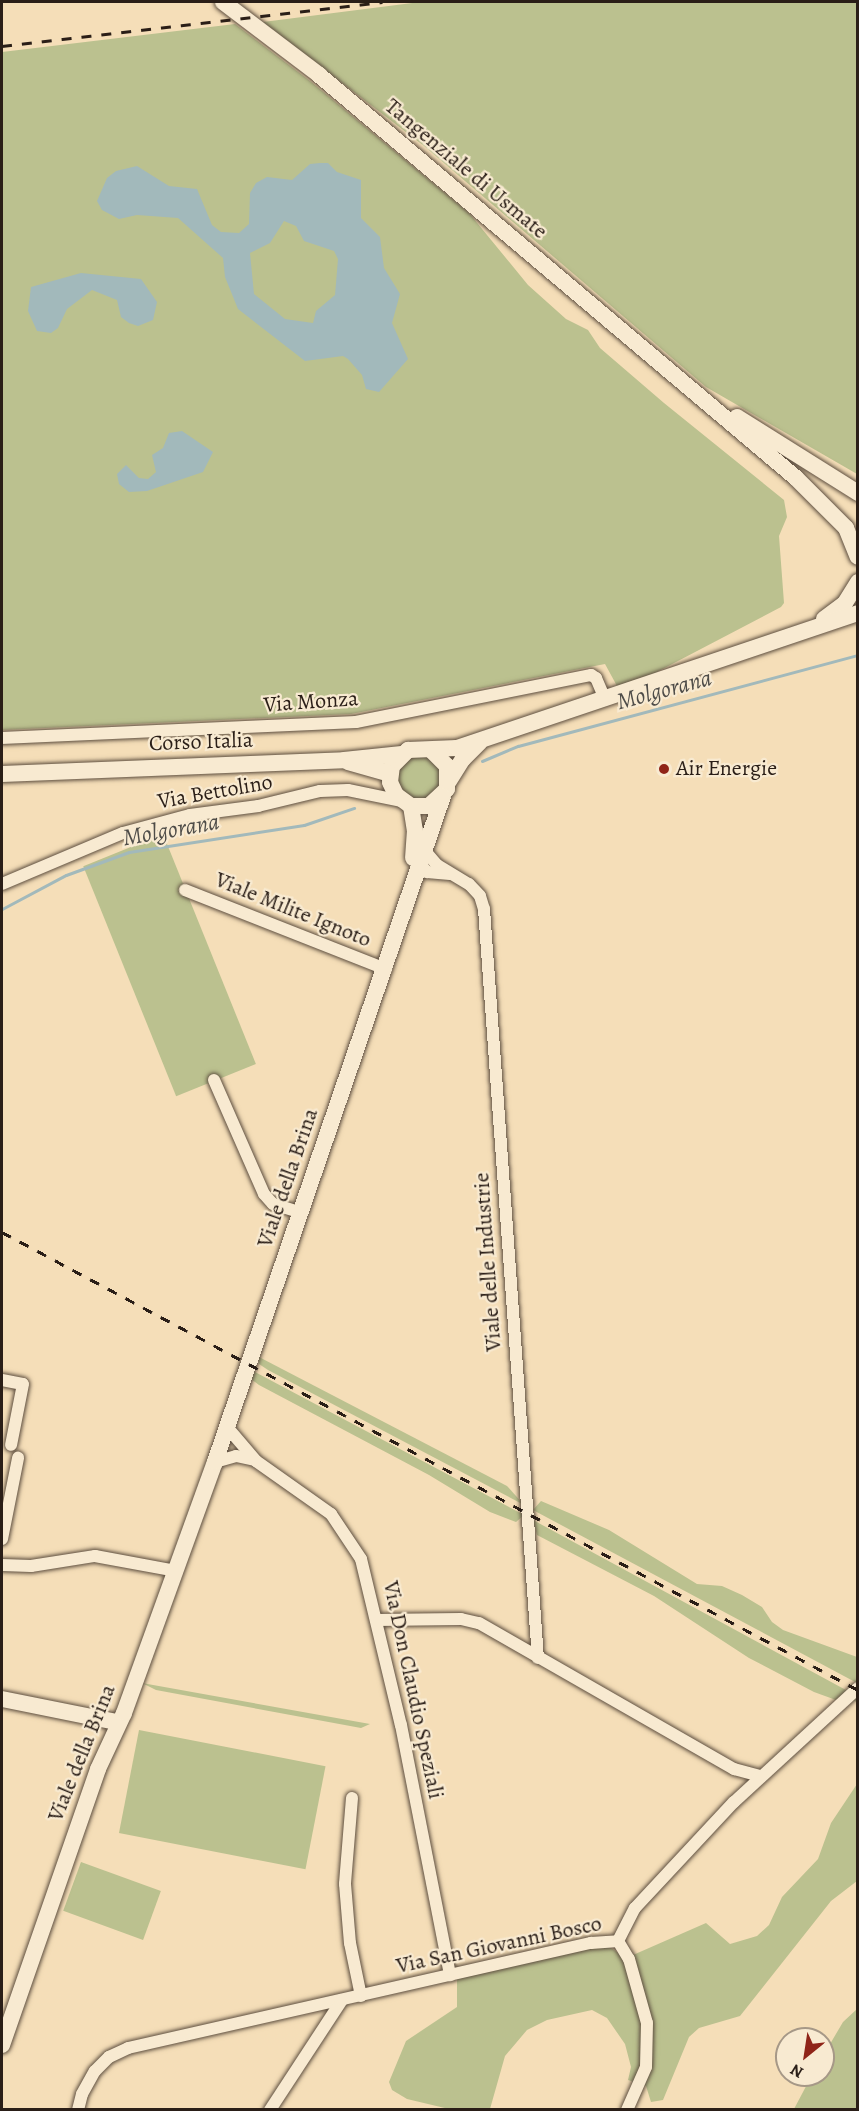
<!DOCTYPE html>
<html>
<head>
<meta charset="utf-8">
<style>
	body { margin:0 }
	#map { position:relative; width:859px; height:2111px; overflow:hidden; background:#f5deb8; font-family:Alegreya,serif }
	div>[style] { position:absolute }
	.green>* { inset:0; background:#bbc18f; transform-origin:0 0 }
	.round { border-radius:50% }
	.water>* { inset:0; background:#a2b9bb }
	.stream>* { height:3px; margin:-1.5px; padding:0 1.5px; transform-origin:1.5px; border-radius:1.5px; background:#a2b9bb }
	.roads { filter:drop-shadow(0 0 2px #5d4e3f) drop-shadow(0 0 2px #5d4e3f) }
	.street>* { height:12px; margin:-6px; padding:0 6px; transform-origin:6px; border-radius:6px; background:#f8ead1 }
	.secondary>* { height:16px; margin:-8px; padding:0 8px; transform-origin:8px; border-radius:8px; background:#f8ead1 }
	.rail>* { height:3px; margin-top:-1.5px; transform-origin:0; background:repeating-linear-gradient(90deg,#2a1e17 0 10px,transparent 0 20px) }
	.dots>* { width:16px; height:16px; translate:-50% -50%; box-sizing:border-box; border:3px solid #f8ead1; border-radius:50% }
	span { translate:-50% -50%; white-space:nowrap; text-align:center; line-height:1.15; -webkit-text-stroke:4.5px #f8ead1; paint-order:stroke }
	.street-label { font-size:22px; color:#2a1e17 }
	.poi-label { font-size:22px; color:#2a1e17 }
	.left { translate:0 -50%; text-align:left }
	.water-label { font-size:24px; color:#4e4c48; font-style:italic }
	.frame { position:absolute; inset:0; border:3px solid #2a1e17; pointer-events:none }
	.north { position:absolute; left:775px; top:2027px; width:60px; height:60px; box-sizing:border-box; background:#f8ead1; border:2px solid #a69887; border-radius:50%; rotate:210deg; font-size:16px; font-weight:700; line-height:24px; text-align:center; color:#2a1e17 }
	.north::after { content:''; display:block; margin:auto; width:21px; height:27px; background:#8f2418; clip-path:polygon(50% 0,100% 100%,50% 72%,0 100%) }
</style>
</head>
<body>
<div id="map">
	<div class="green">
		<i style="clip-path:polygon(420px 2px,857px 2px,857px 474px,706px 387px,424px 146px,263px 22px)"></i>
		<i style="clip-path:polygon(235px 24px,310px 81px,469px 213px,528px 285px,566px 319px,588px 330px,600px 348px,664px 403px,784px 500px,787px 517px,779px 536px,784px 603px,781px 607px,655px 673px,617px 686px,605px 664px,351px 714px,2px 730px,2px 52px)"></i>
		<i class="round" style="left:398px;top:755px;width:44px;height:44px"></i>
		<i style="left:163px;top:834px;width:248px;height:86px;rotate:68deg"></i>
		<i style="clip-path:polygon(259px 1357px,507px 1486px,524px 1505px,268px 1370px,259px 1364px)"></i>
		<i style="clip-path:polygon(253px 1371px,255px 1372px,524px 1515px,516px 1522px,490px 1512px,429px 1475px,259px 1385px,251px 1379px)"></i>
		<i style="clip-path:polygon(541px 1501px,609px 1530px,697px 1584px,722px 1586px,742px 1595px,762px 1607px,772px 1622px,783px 1630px,857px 1657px,857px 1683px,533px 1510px)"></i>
		<i style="clip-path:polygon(533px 1520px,857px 1696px,856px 1702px,849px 1696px,836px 1700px,814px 1692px,749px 1658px,654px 1596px,537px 1535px)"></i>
		<i style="clip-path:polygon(142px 1683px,370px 1724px,361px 1728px,156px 1690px)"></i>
		<i style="left:139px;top:1730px;width:190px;height:105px;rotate:11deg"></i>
		<i style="clip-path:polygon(857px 1784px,857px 1881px,831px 1901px,740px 2016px,699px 2028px,689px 2037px,663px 2100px,651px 2102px,646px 2086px,628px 2080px,631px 2067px,625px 2044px,607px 2018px,592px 2010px,547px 2020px,527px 2030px,505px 2056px,490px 2109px,449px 2109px,407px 2099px,392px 2090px,389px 2082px,406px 2041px,457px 2007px,457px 1979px,605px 1944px,623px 1956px,633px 1955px,706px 1923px,730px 1944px,757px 1936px,769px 1925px,782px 1897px,818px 1859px,831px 1823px)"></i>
		<i style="left:81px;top:1862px;width:85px;height:52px;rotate:20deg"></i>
		<i style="clip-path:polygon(857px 2009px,857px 2109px,794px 2109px,812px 2075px,823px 2075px,823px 2056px,843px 2022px)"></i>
	</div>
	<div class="water">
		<i style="clip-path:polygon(evenodd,320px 163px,328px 163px,337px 172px,361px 180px,361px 218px,380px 237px,384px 268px,400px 294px,392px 323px,408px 359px,379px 392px,366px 389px,362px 375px,348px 359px,343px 356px,305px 361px,238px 309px,225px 277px,223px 258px,178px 218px,137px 215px,119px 219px,102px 210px,97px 201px,107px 178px,116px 171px,137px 166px,169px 186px,197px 189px,212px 225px,221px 232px,239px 233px,249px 224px,250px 193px,256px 183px,267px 177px,292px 180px,310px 164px,320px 163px,284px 221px,296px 226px,304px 241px,334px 251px,338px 259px,335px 295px,316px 311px,313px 323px,285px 319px,254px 294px,250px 253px,270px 243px,284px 221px)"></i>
		<i style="clip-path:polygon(81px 273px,141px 279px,157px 302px,153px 320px,138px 326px,129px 323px,121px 317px,117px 300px,92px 290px,67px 309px,58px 328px,51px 333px,37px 331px,28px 311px,31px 287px)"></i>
		<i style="clip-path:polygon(182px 431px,213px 452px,203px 472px,147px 491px,129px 492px,119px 484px,117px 474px,126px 465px,139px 478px,148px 479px,156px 472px,152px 455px,163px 448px,169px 433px)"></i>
	</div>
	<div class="stream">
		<i style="left:482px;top:761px;width:39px;rotate:-23deg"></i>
		<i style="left:518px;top:746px;width:352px;rotate:-15deg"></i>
		<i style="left:2px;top:909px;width:72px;rotate:-28deg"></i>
		<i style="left:66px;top:875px;width:67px;rotate:-20.1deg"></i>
		<i style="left:129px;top:852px;width:177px;rotate:-8.8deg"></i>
		<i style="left:304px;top:825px;width:53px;rotate:-18.8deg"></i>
	</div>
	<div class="roads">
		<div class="street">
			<i style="left:2px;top:738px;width:354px;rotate:-2.6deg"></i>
			<i style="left:356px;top:722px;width:240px;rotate:-11.3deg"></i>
			<i style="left:591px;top:675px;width:6px;rotate:31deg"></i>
			<i style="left:596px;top:678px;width:23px;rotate:67deg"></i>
			<i style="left:425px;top:851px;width:18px;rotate:49deg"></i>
			<i style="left:437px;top:865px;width:37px;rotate:31deg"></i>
			<i style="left:469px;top:884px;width:16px;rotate:47deg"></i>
			<i style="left:480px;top:896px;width:14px;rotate:73deg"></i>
			<i style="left:484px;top:909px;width:751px;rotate:85.88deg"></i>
			<i style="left:417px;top:860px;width:16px;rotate:50deg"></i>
			<i style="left:427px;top:872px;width:23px;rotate:5deg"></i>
			<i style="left:2px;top:884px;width:131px;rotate:-22.9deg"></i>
			<i style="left:123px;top:833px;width:69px;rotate:-15deg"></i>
			<i style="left:190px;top:815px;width:69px;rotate:-7.5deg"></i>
			<i style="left:258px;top:806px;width:64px;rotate:-13.6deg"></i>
			<i style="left:320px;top:791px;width:28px;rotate:-2deg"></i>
			<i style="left:348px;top:790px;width:54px;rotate:11.7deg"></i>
			<i style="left:185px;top:890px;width:216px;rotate:21.5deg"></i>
			<i style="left:214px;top:1080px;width:124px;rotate:66.3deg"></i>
			<i style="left:264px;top:1194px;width:13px;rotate:48deg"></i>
			<i style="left:273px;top:1204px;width:28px;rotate:17deg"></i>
			<i style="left:2px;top:1380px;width:21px;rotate:11deg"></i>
			<i style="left:23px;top:1384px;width:62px;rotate:101.1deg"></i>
			<i style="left:227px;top:1427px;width:45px;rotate:49.5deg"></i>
			<i style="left:256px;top:1461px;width:92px;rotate:35.2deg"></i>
			<i style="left:331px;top:1514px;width:54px;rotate:56.3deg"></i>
			<i style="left:361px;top:1559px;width:171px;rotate:76.5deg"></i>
			<i style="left:401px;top:1725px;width:255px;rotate:78.9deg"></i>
			<i style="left:215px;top:1462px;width:22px;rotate:-16deg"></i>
			<i style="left:236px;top:1456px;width:19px;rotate:12deg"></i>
			<i style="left:2px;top:1539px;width:83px;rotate:-78.8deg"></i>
			<i style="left:2px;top:1565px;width:29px;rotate:2deg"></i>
			<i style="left:31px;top:1566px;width:65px;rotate:-8.9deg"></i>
			<i style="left:95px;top:1556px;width:82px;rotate:10.5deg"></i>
			<i style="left:376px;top:1620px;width:85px;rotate:-0.7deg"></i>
			<i style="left:461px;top:1619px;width:18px;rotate:13deg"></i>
			<i style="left:479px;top:1623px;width:294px;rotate:29.8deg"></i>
			<i style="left:734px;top:1769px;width:28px;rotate:15deg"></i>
			<i style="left:352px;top:1798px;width:86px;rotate:94.7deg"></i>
			<i style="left:345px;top:1884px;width:59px;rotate:85.2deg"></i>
			<i style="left:350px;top:1943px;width:54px;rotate:78.3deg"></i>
			<i style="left:618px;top:1941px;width:37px;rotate:-63deg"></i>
			<i style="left:635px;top:1908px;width:145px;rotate:-47deg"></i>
			<i style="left:734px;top:1802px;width:168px;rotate:-42.6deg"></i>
			<i style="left:618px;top:1941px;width:21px;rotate:59deg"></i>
			<i style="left:629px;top:1959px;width:66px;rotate:74.3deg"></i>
			<i style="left:647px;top:2023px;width:44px;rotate:91.3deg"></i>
			<i style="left:646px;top:2067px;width:47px;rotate:113.8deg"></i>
			<i style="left:78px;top:2110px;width:16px;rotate:-76deg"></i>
			<i style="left:82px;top:2094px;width:26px;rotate:-61deg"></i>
			<i style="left:95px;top:2071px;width:20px;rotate:-45deg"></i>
			<i style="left:109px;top:2057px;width:21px;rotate:-25deg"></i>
			<i style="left:128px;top:2048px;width:475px;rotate:-12.8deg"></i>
			<i style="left:591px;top:1943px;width:27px;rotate:-4deg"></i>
			<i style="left:270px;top:2110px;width:131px;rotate:-56.8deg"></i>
		</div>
		<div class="secondary">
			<i style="left:223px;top:2px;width:121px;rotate:37.2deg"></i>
			<i style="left:319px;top:75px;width:624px;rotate:40.19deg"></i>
			<i style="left:796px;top:478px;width:71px;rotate:45deg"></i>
			<i style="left:846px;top:528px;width:31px;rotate:68deg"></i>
			<i style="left:737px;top:417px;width:143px;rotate:32.1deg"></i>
			<i style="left:824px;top:619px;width:26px;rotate:-37deg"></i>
			<i style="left:845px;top:603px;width:25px;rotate:-58deg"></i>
			<i style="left:431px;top:750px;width:23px;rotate:45deg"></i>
			<i style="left:447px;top:766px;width:23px;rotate:90deg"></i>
			<i style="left:447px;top:789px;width:25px;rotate:137deg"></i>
			<i style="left:429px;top:806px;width:18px;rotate:180deg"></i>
			<i style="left:411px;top:806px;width:19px;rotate:-144deg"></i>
			<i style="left:396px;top:795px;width:14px;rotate:-115deg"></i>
			<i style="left:390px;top:782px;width:16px;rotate:-83deg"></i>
			<i style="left:392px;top:766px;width:23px;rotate:-45deg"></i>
			<i style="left:408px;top:750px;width:49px;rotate:-2.3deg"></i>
			<i style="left:457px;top:748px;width:423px;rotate:-18.6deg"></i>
			<i style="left:348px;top:762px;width:44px;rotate:15.9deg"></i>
			<i style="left:2px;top:774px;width:342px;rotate:-2.3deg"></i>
			<i style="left:344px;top:760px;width:58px;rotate:-5.9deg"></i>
			<i style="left:449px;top:781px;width:26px;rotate:-58deg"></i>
			<i style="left:463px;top:759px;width:24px;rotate:-45deg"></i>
			<i style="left:411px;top:806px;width:24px;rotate:81deg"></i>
			<i style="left:415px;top:830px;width:28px;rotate:94deg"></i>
			<i style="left:2px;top:1699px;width:116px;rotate:11.4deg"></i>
			<i style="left:2px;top:2045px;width:292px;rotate:-70.8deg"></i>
			<i style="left:98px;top:1769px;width:62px;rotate:-65.1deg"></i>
			<i style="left:124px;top:1713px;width:267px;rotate:-70.1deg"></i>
			<i style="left:215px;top:1462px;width:704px;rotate:-71.1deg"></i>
		</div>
	</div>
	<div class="rail">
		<i style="left:2px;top:46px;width:383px;rotate:-6.6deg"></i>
		<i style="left:2px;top:1232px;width:971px;rotate:28.15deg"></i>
	</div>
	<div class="dots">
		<i style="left:664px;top:769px;background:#8f2418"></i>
	</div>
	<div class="street-label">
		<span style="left:466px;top:169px;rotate:40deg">Tangenziale di Usmate</span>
		<span style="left:311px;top:702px;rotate:-4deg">Via Monza</span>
		<span style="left:201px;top:742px;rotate:-2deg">Corso Italia</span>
		<span style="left:215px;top:792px;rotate:-10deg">Via Bettolino</span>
		<span style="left:293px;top:910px;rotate:22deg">Viale Milite Ignoto</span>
		<span style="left:288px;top:1178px;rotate:-71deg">Viale della Brina</span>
		<span style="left:488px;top:1262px;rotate:-94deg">Viale delle Industrie</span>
		<span style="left:413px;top:1690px;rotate:78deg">Via Don Claudio Speziali</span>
		<span style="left:82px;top:1753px;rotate:-68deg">Viale della Brina</span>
		<span style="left:499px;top:1945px;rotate:-12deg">Via San Giovanni Bosco</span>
	</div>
	<div class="poi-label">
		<span class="left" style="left:676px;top:769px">Air Energie</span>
	</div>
	<div class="water-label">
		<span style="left:664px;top:690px;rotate:-15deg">Molgorana</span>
		<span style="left:171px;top:830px;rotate:-10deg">Molgorana</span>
	</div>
	<div class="frame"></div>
	<div class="north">N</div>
</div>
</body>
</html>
